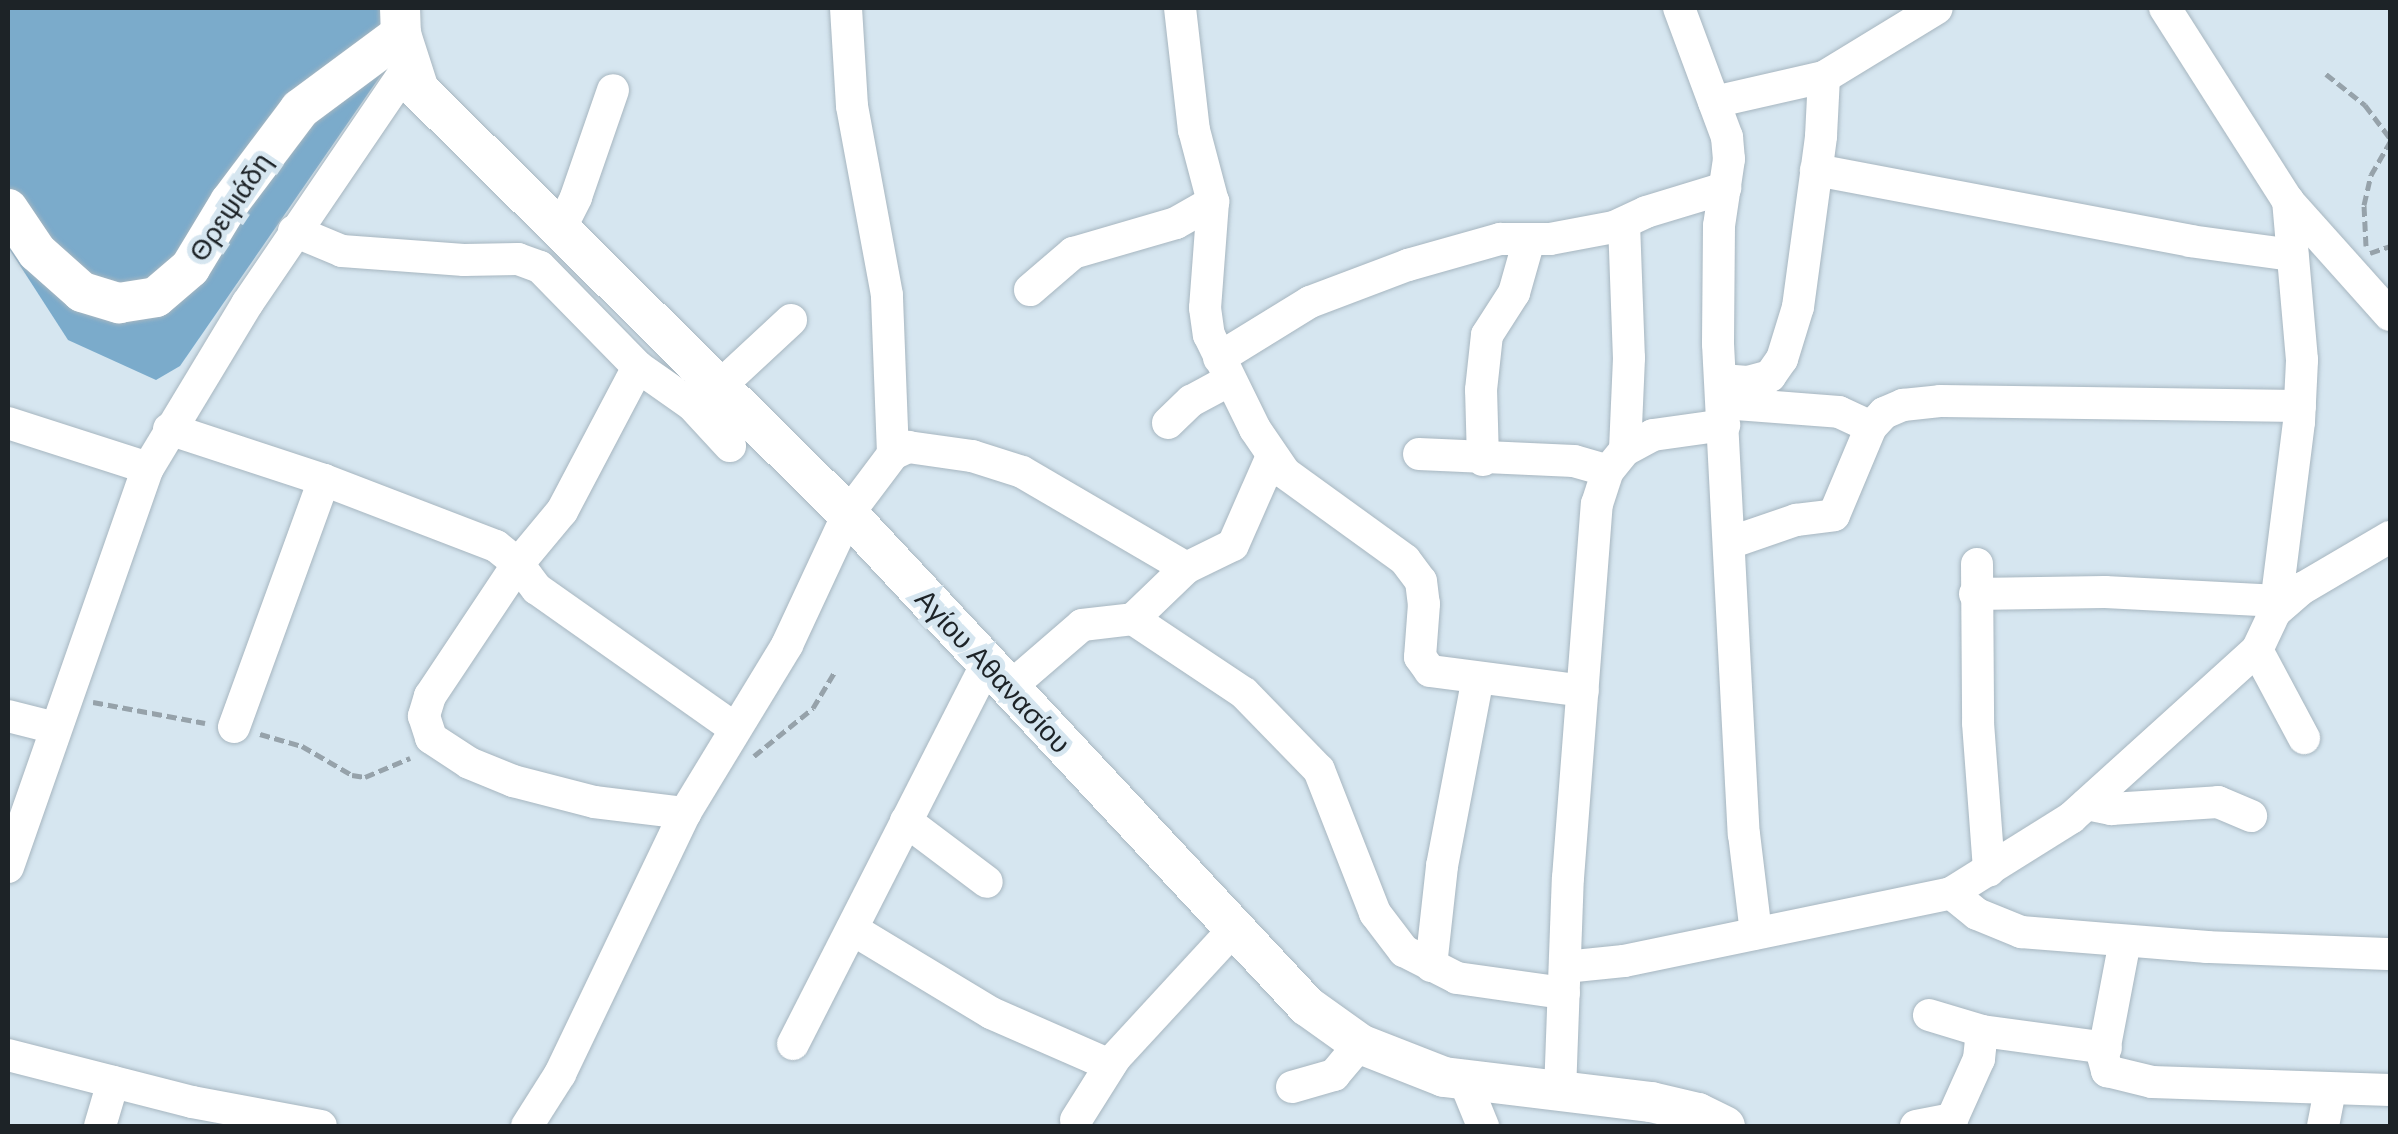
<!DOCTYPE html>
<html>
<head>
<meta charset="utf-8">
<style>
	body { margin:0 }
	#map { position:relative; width:2398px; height:1134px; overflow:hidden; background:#d6e6f0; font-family:Montserrat,sans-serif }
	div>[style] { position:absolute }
	.forest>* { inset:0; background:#7babcb }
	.path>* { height:5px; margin-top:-2.5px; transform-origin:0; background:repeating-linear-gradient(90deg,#96a2aa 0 10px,transparent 0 15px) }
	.roads { filter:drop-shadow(0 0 2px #a7b6c0) drop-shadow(0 0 2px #a7b6c0) }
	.minor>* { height:32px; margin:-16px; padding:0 16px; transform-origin:16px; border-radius:16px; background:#fff }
	.major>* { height:40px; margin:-20px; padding:0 20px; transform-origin:20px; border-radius:20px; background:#fff }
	span { translate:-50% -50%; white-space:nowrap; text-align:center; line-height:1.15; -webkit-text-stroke:10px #d6e6f0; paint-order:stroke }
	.street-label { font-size:28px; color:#1d2327 }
	.frame { position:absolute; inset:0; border:10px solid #1d2327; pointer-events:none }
</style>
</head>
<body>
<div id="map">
	<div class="forest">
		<i style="clip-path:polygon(8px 8px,389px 8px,392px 59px,180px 366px,156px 380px,68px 340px,8px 247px)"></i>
	</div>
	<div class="path">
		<i style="left:2326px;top:74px;width:50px;rotate:38.5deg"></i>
		<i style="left:2365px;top:105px;width:41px;rotate:52.9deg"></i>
		<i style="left:2366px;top:246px;width:41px;rotate:-92.8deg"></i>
		<i style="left:2364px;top:205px;width:31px;rotate:-77deg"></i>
		<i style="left:2371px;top:175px;width:38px;rotate:-60deg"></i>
		<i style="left:2370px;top:253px;width:21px;rotate:-19deg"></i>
		<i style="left:93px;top:702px;width:114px;rotate:10.6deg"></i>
		<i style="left:260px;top:734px;width:44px;rotate:15.9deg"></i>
		<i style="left:302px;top:746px;width:58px;rotate:30.1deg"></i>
		<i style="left:352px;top:775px;width:13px;rotate:9deg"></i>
		<i style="left:365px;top:777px;width:49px;rotate:-22.9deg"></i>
		<i style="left:754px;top:756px;width:76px;rotate:-39.1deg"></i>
		<i style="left:813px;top:708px;width:41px;rotate:-59deg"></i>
	</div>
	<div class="roads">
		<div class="minor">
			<i style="left:1180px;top:8px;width:123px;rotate:83.5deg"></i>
			<i style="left:1194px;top:130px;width:74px;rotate:75.2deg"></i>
			<i style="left:1213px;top:202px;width:106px;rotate:94.3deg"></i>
			<i style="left:1205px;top:308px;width:27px;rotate:82deg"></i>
			<i style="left:1209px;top:335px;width:105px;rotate:63.9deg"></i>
			<i style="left:1255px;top:429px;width:53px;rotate:55.7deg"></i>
			<i style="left:1285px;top:473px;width:148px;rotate:35.9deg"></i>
			<i style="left:1405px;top:560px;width:26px;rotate:53deg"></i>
			<i style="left:1421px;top:581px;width:23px;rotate:83deg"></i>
			<i style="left:1424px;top:604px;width:53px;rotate:94.3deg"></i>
			<i style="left:1420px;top:657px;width:17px;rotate:54deg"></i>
			<i style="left:1430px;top:671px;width:154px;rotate:7.4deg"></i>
			<i style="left:1679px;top:8px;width:138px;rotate:69.6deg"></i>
			<i style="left:1727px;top:137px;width:22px;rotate:85deg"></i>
			<i style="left:1729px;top:159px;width:68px;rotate:98.5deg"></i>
			<i style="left:1719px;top:226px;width:118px;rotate:90.5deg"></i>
			<i style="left:1718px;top:344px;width:491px;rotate:87deg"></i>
			<i style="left:1744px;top:834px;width:100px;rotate:83.1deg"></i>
			<i style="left:2165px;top:8px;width:229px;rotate:57.5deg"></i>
			<i style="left:2288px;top:201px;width:153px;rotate:48.2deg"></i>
			<i style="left:1714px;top:102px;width:113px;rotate:-12.8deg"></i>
			<i style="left:1824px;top:77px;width:132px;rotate:-31.4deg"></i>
			<i style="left:1816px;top:170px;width:381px;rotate:10.7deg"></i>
			<i style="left:2190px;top:241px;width:103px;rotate:7.8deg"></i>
			<i style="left:1624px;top:223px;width:135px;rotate:87.9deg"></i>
			<i style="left:1629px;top:358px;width:92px;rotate:92.5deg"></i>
			<i style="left:294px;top:231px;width:52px;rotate:22.6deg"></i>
			<i style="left:342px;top:251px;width:122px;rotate:4.2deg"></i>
			<i style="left:464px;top:260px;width:54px;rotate:-1.1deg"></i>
			<i style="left:518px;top:259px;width:23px;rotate:20deg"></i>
			<i style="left:540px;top:267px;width:140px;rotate:45.6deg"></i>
			<i style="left:638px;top:367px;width:66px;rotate:35.1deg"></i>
			<i style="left:692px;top:405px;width:56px;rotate:47.2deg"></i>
			<i style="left:559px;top:231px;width:38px;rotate:-63deg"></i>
			<i style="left:576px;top:197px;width:113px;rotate:-70.9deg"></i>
			<i style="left:1030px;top:290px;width:57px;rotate:-40.7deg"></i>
			<i style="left:1073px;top:253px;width:107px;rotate:-16.2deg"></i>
			<i style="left:1176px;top:223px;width:43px;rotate:-29.6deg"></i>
			<i style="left:1219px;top:358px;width:107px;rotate:-31.6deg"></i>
			<i style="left:1310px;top:302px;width:105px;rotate:-20.7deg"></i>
			<i style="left:1408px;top:265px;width:96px;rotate:-15.8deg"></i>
			<i style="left:1500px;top:239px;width:50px"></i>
			<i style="left:1550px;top:239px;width:65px;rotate:-10.6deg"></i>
			<i style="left:1614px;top:227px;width:35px;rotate:-25deg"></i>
			<i style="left:1646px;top:212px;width:83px;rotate:-16.9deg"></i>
			<i style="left:638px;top:367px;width:163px;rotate:117.8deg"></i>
			<i style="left:562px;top:511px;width:69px;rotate:129.7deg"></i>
			<i style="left:518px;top:564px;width:31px;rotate:53deg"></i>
			<i style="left:537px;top:589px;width:241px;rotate:35.2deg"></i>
			<i style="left:1721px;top:380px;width:27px;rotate:4deg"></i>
			<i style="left:1748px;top:382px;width:23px;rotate:-15deg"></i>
			<i style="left:1770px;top:376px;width:21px;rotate:-55deg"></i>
			<i style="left:1782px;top:359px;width:54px;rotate:-72.9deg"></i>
			<i style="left:1798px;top:307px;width:173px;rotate:-82.3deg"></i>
			<i style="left:1821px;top:136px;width:59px;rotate:-87.1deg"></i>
			<i style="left:720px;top:386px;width:97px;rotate:-42.9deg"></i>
			<i style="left:1723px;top:403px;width:116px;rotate:4.4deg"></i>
			<i style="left:1839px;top:412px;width:35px;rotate:25deg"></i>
			<i style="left:8px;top:423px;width:147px;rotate:17.8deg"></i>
			<i style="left:1168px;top:423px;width:32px;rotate:-44deg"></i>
			<i style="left:1191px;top:401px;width:44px;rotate:-28.3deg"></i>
			<i style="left:169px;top:429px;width:163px;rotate:18.2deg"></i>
			<i style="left:324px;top:480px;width:184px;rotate:21deg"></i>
			<i style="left:496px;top:546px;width:28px;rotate:39deg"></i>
			<i style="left:518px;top:564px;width:159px;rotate:123.7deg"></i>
			<i style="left:430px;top:696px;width:21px;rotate:107deg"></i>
			<i style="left:424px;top:716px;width:23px;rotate:72deg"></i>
			<i style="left:431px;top:738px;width:45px;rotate:33.3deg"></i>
			<i style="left:469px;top:763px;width:48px;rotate:22.2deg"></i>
			<i style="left:513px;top:781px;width:84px;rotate:14.5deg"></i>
			<i style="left:594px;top:802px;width:92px;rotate:6.9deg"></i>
			<i style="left:893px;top:454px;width:17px;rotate:-25deg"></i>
			<i style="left:908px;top:447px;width:65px;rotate:8deg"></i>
			<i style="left:972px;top:456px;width:52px;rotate:17.7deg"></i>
			<i style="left:1022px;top:472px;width:190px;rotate:30.3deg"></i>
			<i style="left:1419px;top:454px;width:155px;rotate:2.6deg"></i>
			<i style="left:1574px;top:461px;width:35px;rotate:16deg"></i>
			<i style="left:1483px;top:460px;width:70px;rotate:-91.6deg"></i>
			<i style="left:1481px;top:390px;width:55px;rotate:-83.8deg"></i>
			<i style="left:1487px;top:335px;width:50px;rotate:-57.3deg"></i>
			<i style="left:1514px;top:293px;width:55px;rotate:-74.2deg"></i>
			<i style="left:1732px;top:542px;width:68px;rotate:-19deg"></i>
			<i style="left:1796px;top:520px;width:38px;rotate:-7deg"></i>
			<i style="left:1834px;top:515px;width:95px;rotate:-67.2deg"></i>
			<i style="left:1871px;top:427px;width:19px;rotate:-47deg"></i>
			<i style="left:1884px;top:413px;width:21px;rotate:-23deg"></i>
			<i style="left:1903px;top:405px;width:37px;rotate:-6deg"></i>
			<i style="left:1940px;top:401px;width:360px;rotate:0.8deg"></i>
			<i style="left:1977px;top:564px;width:159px;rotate:89.6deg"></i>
			<i style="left:1978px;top:723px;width:148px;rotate:85.7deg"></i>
			<i style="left:1975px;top:594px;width:130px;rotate:-0.9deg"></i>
			<i style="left:2105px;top:592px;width:169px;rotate:3deg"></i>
			<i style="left:2275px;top:612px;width:192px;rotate:-82.8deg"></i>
			<i style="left:2299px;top:422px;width:62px;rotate:-87.2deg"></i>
			<i style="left:2302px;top:360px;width:160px;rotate:-95deg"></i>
			<i style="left:1133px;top:619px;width:133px;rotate:33.7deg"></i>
			<i style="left:1244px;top:693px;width:107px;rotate:45.8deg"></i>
			<i style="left:1319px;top:770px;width:154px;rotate:68.6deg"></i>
			<i style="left:1375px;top:913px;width:48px;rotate:52.7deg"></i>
			<i style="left:1404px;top:951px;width:59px;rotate:27deg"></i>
			<i style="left:1457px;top:978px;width:108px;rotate:8deg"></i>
			<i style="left:2257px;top:650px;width:100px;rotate:61.9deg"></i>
			<i style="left:1009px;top:688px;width:96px;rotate:-40.8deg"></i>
			<i style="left:1082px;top:625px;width:51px;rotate:-6.7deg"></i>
			<i style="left:1133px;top:619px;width:74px;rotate:-43.9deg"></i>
			<i style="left:1186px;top:568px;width:52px;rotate:-26.1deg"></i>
			<i style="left:1233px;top:545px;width:97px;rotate:-66.3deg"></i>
			<i style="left:8px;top:716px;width:49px;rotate:14.3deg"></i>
			<i style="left:234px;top:727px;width:263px;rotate:-70deg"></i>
			<i style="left:2087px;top:804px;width:25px;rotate:12deg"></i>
			<i style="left:2111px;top:809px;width:107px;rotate:-3.7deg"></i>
			<i style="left:2218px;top:802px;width:36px;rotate:23deg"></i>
			<i style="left:906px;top:821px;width:101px;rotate:37deg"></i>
			<i style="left:8px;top:867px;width:423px;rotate:-70.7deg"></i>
			<i style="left:148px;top:468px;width:192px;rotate:-58.9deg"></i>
			<i style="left:247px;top:304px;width:287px;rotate:-55.8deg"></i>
			<i style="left:1951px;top:893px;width:33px;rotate:39deg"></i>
			<i style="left:1977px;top:914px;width:48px;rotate:22.2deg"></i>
			<i style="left:2021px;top:932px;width:187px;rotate:4.6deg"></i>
			<i style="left:2207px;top:947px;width:183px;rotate:2.2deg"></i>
			<i style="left:852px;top:929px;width:162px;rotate:31.1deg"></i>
			<i style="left:991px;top:1013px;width:130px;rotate:23.6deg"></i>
			<i style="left:2125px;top:941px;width:117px;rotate:100.8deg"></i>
			<i style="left:2103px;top:1056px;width:16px;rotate:75deg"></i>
			<i style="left:2107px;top:1071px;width:46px;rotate:13.7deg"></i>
			<i style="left:2152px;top:1082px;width:238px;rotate:1.9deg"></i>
			<i style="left:1431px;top:966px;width:101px;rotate:-83.7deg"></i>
			<i style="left:1442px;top:866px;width:191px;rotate:-79.2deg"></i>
			<i style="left:1565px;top:967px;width:59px;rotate:-5.8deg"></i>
			<i style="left:1624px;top:961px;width:334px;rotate:-11.7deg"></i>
			<i style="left:1951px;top:893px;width:142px;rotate:-32deg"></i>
			<i style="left:2071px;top:818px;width:251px;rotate:-42.1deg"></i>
			<i style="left:2257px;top:650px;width:42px;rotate:-64.7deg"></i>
			<i style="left:2275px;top:612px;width:37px;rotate:-41deg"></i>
			<i style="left:2303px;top:588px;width:101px;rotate:-30.4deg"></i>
			<i style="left:1929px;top:1015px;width:55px;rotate:16.8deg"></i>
			<i style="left:1982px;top:1031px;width:125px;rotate:7.8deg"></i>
			<i style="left:793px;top:1044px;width:425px;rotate:-63deg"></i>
			<i style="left:8px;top:1055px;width:190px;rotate:14.3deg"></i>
			<i style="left:192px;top:1102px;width:131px;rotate:10.5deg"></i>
			<i style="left:1465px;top:1082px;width:48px;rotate:67.8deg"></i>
			<i style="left:1292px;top:1087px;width:44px;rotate:-15.9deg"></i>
			<i style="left:1334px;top:1075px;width:40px;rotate:-50deg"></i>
			<i style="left:1560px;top:1092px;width:214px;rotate:-87.9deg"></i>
			<i style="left:1568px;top:878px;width:375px;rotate:-85.6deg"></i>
			<i style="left:1597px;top:504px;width:35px;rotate:-72deg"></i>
			<i style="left:1608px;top:471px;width:27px;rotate:-51deg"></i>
			<i style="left:1625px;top:450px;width:32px;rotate:-28deg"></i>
			<i style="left:1653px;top:435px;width:72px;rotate:-8deg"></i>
			<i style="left:1076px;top:1120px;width:73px;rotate:-57.8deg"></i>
			<i style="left:1115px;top:1058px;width:176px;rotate:-47.3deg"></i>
			<i style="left:100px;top:1126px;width:46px;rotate:-73.5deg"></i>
			<i style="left:527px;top:1126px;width:62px;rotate:-57.6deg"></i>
			<i style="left:560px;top:1074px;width:289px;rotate:-64.4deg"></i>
			<i style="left:685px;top:813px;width:197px;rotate:-58.7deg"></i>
			<i style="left:787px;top:645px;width:145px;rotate:-65deg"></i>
			<i style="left:848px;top:514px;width:75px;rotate:-53.1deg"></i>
			<i style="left:893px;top:454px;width:159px;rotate:-92.2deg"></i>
			<i style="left:887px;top:295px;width:192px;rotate:-100.5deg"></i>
			<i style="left:852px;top:106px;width:98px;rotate:-93.5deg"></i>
			<i style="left:1916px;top:1126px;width:37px;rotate:-11deg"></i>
			<i style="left:1952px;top:1119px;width:66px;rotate:-65.8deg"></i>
			<i style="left:1979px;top:1059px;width:28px;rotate:-84deg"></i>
			<i style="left:2323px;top:1126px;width:38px;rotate:-79deg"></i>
		</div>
		<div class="major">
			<i style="left:400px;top:8px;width:26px;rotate:88deg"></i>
			<i style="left:401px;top:34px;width:59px;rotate:72.2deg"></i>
			<i style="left:419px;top:90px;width:603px;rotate:44.66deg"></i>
			<i style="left:848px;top:514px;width:673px;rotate:46.99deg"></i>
			<i style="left:1307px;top:1006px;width:65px;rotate:35.6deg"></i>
			<i style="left:1360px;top:1044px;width:90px;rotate:21.4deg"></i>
			<i style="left:1444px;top:1077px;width:209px;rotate:6.9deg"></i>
			<i style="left:1651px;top:1102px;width:48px;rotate:13.2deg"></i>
			<i style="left:1698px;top:1113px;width:30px;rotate:26deg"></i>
			<i style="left:8px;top:209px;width:52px;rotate:56deg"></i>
			<i style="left:37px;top:252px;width:60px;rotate:41.6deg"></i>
			<i style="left:82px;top:292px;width:39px;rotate:17deg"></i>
			<i style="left:119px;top:303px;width:37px;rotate:-9deg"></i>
			<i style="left:156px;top:297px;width:45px;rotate:-40.5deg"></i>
			<i style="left:190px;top:268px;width:77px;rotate:-58.8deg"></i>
			<i style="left:230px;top:202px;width:116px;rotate:-53deg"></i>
			<i style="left:300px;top:109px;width:126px;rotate:-36.6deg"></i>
		</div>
	</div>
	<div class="street-label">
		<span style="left:230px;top:207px;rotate:-56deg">Θρεψιάδη</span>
		<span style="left:993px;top:671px;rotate:47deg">Αγίου Αθανασίου</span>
	</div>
	<div class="frame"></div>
</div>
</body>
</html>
